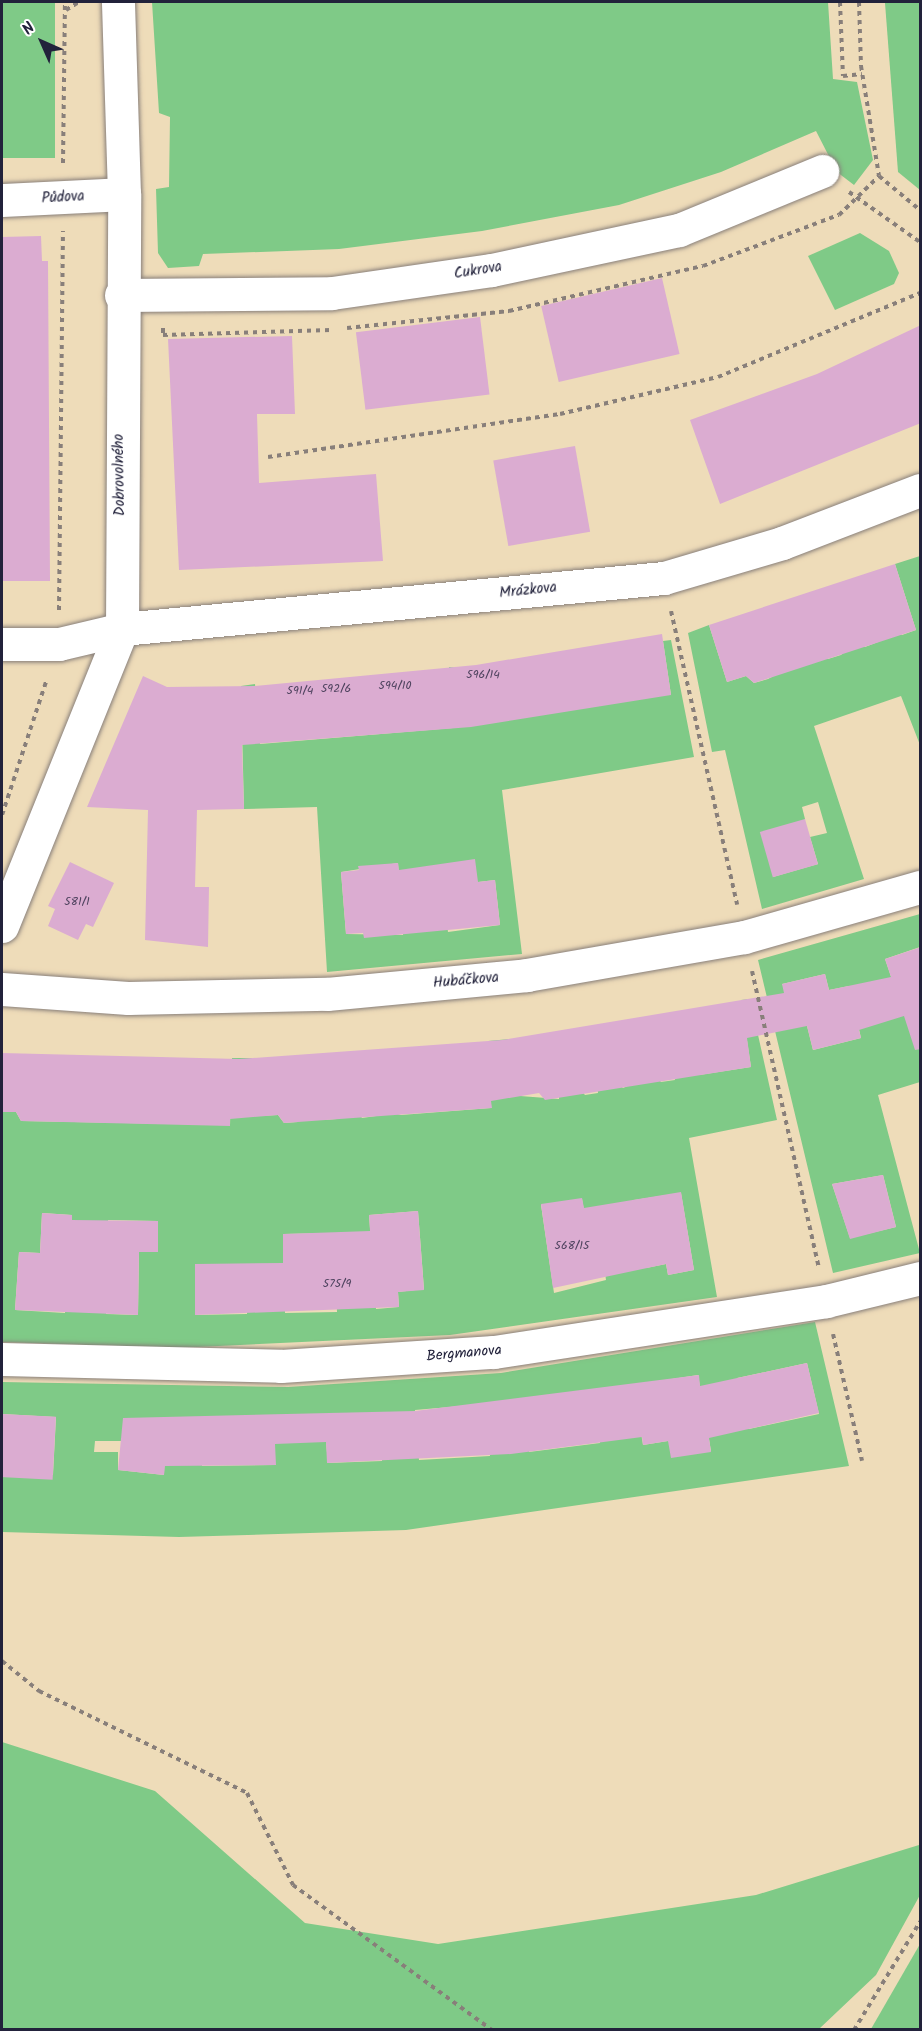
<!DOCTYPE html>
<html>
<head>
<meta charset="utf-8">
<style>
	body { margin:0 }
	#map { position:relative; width:922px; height:2031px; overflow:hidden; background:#eedcb9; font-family:Kalam,sans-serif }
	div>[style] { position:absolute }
	.green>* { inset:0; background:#7fca87; transform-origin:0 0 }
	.building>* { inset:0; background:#dbacd1; transform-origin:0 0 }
	.path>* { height:4px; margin-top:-2px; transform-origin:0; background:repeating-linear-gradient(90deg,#887f7a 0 4.5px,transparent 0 9px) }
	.roads { filter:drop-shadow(0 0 2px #887f7a) drop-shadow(0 0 2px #887f7a) }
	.minor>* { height:33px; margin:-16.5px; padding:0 16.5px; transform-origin:16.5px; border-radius:16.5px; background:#fff }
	span { translate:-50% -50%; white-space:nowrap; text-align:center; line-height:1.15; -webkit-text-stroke:4.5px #fff; paint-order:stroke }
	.number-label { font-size:12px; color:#504460 }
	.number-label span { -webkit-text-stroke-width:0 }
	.street-label { font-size:15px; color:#22223b }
	.frame { position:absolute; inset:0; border:3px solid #22223b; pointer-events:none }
	.north { position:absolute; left:12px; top:12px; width:60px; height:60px; -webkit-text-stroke:4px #fff; paint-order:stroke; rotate:315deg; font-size:16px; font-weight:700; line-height:24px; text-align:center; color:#22223b }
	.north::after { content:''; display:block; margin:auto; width:21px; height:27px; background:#22223b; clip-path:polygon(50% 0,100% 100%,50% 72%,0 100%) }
</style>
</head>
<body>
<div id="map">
	<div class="green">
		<i style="left:2px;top:2px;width:53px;height:156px"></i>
		<i style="clip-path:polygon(152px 2px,828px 2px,833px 79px,857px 82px,873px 160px,854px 185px,837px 172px,816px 131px,721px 172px,619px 205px,482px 231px,339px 249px,203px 254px,199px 266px,168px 268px,158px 253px,156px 189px,169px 187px,170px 117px,159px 113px)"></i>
		<i style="clip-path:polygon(920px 2px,920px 190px,898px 172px,885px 3px)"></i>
		<i style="clip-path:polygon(860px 233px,889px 251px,899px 273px,894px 284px,835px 310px,808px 256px)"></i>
		<i style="clip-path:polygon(evenodd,920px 556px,920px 745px,901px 696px,814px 726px,864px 879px,762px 909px,725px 750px,712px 752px,688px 633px,709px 625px,727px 682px,746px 676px,754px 683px,768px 679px,819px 652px,828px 659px,841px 655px,857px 640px,865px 647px,878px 642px,876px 634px,893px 628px,902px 635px,916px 630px,895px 564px,920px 556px,818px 802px,827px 833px,810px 837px,818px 864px,773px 877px,805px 819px,802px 807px,818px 802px)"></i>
		<i style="clip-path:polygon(evenodd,671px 640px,694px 757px,502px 790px,522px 954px,327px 972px,317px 807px,244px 809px,241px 686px,255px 684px,260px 744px,453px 728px,449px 667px,671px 695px,663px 641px,671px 640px,398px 863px,403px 935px,346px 934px,341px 872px,398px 863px,671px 640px,439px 865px,478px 882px,495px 880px,500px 925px,448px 932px,439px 865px)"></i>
		<i style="clip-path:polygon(evenodd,920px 914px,920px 947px,885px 959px,904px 1015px,920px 1010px,920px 1082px,878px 1095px,920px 1253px,833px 1273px,758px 960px,920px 914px,825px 974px,829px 990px,849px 986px,861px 1038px,813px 1050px,807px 1026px,782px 984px,825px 974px,920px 914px,883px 1175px,896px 1227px,850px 1238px,832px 1184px,883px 1175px)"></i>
		<i style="clip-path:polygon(evenodd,750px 999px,777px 1120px,689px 1138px,717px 1297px,450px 1335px,176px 1348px,2px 1342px,2px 1112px,16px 1112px,21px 1121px,230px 1125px,232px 1058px,255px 1058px,259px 1116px,278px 1115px,284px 1123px,298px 1122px,298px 1113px,317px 1112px,323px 1120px,337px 1119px,336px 1110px,356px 1109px,362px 1118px,376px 1116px,375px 1108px,401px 1115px,491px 1108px,488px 1041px,511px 1039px,520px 1096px,559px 1099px,559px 1090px,578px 1087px,585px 1095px,598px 1093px,597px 1084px,616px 1081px,623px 1088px,654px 1074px,661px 1082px,675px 1080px,673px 1071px,692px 1068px,699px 1075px,751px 1067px,741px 1000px,750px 999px,681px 1193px,694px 1270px,668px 1275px,666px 1264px,646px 1268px,634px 1200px,681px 1193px,750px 999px,582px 1199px,587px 1228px,599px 1227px,606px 1280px,554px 1293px,541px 1205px,582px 1199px,750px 999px,418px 1211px,424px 1289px,398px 1292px,399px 1307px,376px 1309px,369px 1215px,418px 1211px,750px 999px,42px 1213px,72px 1215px,65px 1313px,15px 1310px,19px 1252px,40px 1253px,42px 1213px,750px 999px,108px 1220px,158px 1221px,158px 1252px,139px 1252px,138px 1315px,106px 1314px,108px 1220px,750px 999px,334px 1233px,337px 1312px,285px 1313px,283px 1234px,334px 1233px,750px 999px,195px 1264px,247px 1264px,247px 1314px,195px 1315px,195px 1264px)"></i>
		<i style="clip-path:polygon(evenodd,815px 1322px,849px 1466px,406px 1530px,179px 1537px,2px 1532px,2px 1477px,53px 1475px,56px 1417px,2px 1414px,2px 1382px,288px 1387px,501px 1373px,815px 1322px,807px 1363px,819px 1414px,749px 1429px,737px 1378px,807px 1363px,815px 1322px,698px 1375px,711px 1451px,668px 1441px,643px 1445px,633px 1385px,698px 1375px,815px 1322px,593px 1391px,600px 1443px,529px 1452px,522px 1399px,593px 1391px,815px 1322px,485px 1404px,490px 1456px,419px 1460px,415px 1410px,485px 1404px,815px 1322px,380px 1413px,382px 1461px,328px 1463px,326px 1442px,380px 1413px,815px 1322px,123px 1418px,165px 1418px,164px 1475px,118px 1470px,118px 1452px,94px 1452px,95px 1441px,123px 1441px,123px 1418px,815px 1322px,274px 1418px,275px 1465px,202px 1466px,201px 1419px,274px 1418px)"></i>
		<i style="clip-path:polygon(2px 1742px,155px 1791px,305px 1923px,438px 1944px,756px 1895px,919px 1845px,920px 1895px,876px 1975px,819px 2029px,2px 2029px)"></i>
		<i style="clip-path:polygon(920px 1944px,920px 2029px,871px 2029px)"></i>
	</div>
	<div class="building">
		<i style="clip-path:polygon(41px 236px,42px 261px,48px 261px,50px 581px,2px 581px,2px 237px)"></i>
		<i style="left:662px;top:278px;width:78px;height:124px;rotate:77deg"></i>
		<i style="left:480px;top:317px;width:78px;height:125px;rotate:83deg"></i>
		<i style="clip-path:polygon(921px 325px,921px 423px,720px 504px,690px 420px,817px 374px)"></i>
		<i style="clip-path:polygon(292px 336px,295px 414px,257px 414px,259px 483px,376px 474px,383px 561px,179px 570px,168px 339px)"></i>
		<i style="left:575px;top:446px;width:87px;height:83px;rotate:80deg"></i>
		<i style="clip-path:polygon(895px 564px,916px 630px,754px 683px,746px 676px,727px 682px,709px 625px)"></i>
		<i style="clip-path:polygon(662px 634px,671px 695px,471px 727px,242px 745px,244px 809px,197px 810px,195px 887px,209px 887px,208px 947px,145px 940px,148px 810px,87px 807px,143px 676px,167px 687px,255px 686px,476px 665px)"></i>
		<i style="left:805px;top:819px;width:47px;height:47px;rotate:74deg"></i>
		<i style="clip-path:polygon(475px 859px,478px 882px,495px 880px,500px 925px,364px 938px,363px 933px,346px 934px,341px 872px,359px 870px,358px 866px,398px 863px,399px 870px)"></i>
		<i style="clip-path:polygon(70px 862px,114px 883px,93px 927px,86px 924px,78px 940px,48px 926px,55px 909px,48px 906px)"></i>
		<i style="clip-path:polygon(921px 947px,921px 1049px,915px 1050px,904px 1016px,859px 1030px,861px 1038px,813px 1050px,807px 1026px,747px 1038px,751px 1067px,545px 1100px,539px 1093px,491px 1101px,492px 1108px,284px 1123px,278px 1115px,230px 1119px,230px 1126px,21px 1121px,16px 1112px,2px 1112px,2px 1053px,239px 1059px,502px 1040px,784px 993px,782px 984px,825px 974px,829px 990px,891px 977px,885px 959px)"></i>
		<i style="clip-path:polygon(883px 1175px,896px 1227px,850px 1239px,832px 1184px)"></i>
		<i style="clip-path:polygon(681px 1192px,694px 1270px,668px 1275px,666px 1264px,553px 1288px,541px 1204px,582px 1198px,584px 1208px)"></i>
		<i style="clip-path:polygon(418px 1211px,424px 1290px,398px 1292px,399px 1307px,195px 1315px,195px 1264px,283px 1263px,283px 1234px,370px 1231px,369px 1215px)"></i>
		<i style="clip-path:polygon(42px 1213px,72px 1215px,72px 1220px,158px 1221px,158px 1252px,139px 1252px,138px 1315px,15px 1310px,19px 1252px,40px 1253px)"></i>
		<i style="clip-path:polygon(807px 1363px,819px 1413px,709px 1438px,711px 1452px,671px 1458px,668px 1441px,643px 1445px,642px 1437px,511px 1454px,327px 1463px,326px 1442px,275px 1444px,276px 1465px,165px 1466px,164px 1475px,118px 1470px,123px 1418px,415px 1411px,699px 1375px,700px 1386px)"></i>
		<i style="left:2px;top:1414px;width:54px;height:63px;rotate:3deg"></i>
	</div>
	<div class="path">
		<i style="left:840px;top:2px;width:74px;rotate:87.7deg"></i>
		<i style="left:843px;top:76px;width:19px;rotate:-6deg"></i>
		<i style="left:859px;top:2px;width:64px;rotate:88.2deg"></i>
		<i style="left:861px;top:66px;width:111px;rotate:80.7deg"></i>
		<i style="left:879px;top:176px;width:53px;rotate:39.7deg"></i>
		<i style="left:66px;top:10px;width:15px;rotate:-32deg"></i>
		<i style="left:63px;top:163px;width:161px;rotate:-89.3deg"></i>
		<i style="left:849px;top:192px;width:87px;rotate:35.2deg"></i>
		<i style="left:163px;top:328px;width:7px;rotate:90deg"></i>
		<i style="left:163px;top:335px;width:168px;rotate:-1.7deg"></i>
		<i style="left:347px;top:328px;width:163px;rotate:-6deg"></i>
		<i style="left:509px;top:311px;width:199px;rotate:-13.1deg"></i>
		<i style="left:703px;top:266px;width:145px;rotate:-20.6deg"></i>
		<i style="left:839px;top:215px;width:56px;rotate:-44.3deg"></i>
		<i style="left:268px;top:457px;width:295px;rotate:-8.4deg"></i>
		<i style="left:560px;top:414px;width:162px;rotate:-13.2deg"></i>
		<i style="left:718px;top:377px;width:219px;rotate:-22.6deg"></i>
		<i style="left:59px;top:610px;width:379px;rotate:-89.4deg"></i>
		<i style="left:671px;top:611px;width:301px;rotate:77.3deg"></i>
		<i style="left:2px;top:815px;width:143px;rotate:-71.7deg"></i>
		<i style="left:752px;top:971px;width:304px;rotate:77.3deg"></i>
		<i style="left:833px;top:1334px;width:130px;rotate:77.1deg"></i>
		<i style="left:2px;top:1661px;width:48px;rotate:39deg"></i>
		<i style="left:39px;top:1691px;width:232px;rotate:26.1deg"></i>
		<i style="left:247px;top:1793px;width:103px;rotate:63.4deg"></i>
		<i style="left:293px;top:1885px;width:246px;rotate:36.1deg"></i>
		<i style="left:854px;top:2030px;width:127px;rotate:-58.6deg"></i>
	</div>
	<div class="roads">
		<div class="minor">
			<i style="left:2px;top:200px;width:122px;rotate:-2.8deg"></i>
			<i style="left:121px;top:295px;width:211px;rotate:-0.5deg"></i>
			<i style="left:332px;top:293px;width:162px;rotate:-8.2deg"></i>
			<i style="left:492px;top:270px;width:191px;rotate:-12.1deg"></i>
			<i style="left:679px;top:230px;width:155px;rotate:-22.4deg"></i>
			<i style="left:2px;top:644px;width:57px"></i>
			<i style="left:59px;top:644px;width:65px;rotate:-13.4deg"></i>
			<i style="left:122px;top:629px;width:544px;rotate:-5.38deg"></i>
			<i style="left:664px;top:578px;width:123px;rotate:-16.5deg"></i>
			<i style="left:782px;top:543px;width:148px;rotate:-21deg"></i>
			<i style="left:2px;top:926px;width:320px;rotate:-68deg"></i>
			<i style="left:122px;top:629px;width:435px;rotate:-89.7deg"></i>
			<i style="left:124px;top:194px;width:192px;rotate:-91.8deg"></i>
			<i style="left:2px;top:989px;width:126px;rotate:4.1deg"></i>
			<i style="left:128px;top:998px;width:199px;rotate:-1.2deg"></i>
			<i style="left:327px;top:994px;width:201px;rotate:-5.4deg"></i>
			<i style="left:527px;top:975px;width:220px;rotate:-9.9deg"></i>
			<i style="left:744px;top:937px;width:183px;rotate:-15.9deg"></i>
			<i style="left:2px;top:1359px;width:279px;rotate:1.4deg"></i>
			<i style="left:281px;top:1366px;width:213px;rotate:-3.8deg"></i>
			<i style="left:494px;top:1352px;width:336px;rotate:-8.7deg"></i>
			<i style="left:826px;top:1301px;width:97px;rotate:-13.7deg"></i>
		</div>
	</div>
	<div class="number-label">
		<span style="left:483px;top:675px">596/14</span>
		<span style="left:395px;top:686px">594/10</span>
		<span style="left:336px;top:689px">592/6</span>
		<span style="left:300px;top:691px">591/4</span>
		<span style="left:77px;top:902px">581/1</span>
		<span style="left:572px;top:1246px">568/15</span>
		<span style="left:337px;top:1284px">575/9</span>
	</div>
	<div class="street-label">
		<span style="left:63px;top:198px;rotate:-3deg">Půdova</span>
		<span style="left:478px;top:271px;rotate:-9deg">Cukrova</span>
		<span style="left:120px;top:475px;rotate:-91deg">Dobrovolného</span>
		<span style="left:528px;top:591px;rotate:-6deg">Mrázkova</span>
		<span style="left:466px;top:981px;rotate:-5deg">Hubáčkova</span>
		<span style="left:464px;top:1354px;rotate:-5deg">Bergmanova</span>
	</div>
	<div class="frame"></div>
	<div class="north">N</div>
</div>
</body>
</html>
